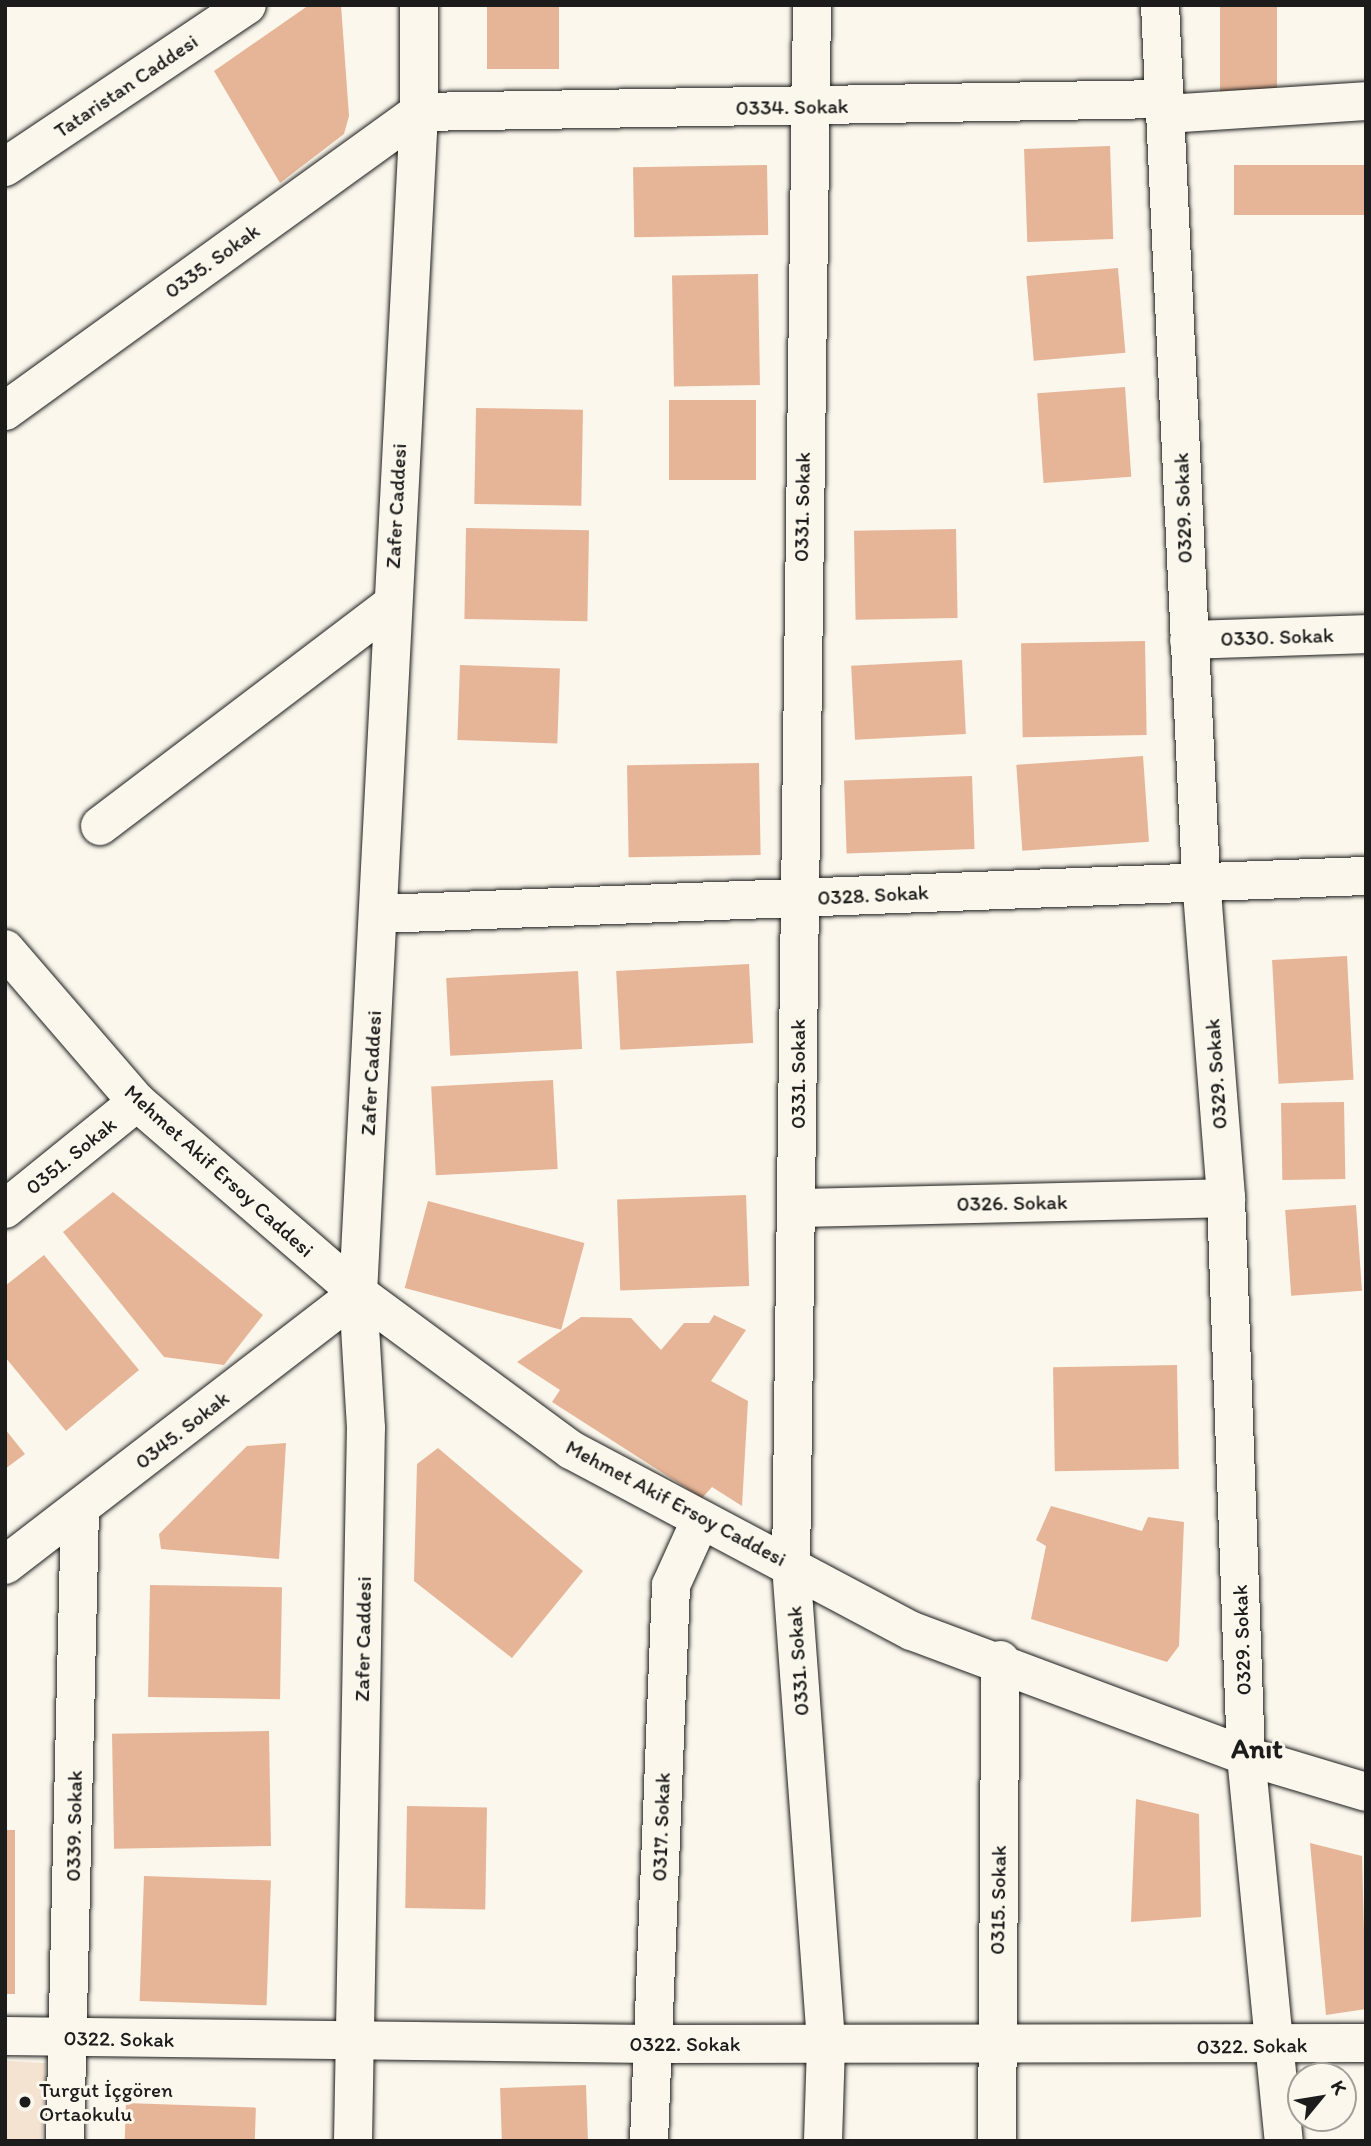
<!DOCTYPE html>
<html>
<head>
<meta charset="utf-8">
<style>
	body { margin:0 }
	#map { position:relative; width:1371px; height:2146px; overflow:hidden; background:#fbf7ec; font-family:Itim,sans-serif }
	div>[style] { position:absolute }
	.built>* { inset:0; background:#f5e3d2; transform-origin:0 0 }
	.building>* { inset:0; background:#e6b597; transform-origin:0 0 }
	.roads { filter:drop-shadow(0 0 2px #1c1c1c) drop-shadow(0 0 2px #1c1c1c) }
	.minor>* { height:38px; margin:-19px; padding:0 19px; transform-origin:19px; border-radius:19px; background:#fbf7ec }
	.dots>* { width:19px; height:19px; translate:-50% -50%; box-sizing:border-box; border:4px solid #fbf7ec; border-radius:50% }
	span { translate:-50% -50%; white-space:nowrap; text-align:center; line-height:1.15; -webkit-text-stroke:6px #fbf7ec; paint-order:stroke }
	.street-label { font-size:21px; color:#1c1c1c }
	.poi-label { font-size:21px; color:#1c1c1c }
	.left { translate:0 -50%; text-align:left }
	.district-label { font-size:28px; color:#1c1c1c; font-weight:700 }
	.frame { position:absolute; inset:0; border:7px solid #1c1c1c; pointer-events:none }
	.north { position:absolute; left:1287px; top:2062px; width:70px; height:70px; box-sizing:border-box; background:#fbf7ec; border:2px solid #a29f99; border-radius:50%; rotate:60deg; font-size:19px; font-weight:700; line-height:28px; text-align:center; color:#1c1c1c }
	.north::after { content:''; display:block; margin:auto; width:24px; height:32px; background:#1c1c1c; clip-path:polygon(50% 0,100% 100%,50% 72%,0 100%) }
</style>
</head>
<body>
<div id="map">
	<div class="built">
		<i style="left:5px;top:2061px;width:41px;height:80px;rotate:3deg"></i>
	</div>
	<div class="building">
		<i style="clip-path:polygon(309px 5px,341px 5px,349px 116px,344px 134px,280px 183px,214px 71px)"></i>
		<i style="left:487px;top:5px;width:72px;height:64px"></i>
		<i style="left:1220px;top:5px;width:57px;height:95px"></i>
		<i style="left:1110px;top:146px;width:93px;height:86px;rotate:88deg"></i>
		<i style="left:767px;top:165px;width:70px;height:134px;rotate:89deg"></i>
		<i style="left:1366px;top:165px;width:50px;height:132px;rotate:90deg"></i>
		<i style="left:1118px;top:268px;width:85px;height:92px;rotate:85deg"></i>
		<i style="left:758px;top:274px;width:111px;height:86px;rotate:89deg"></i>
		<i style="left:1125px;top:387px;width:90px;height:88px;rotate:86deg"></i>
		<i style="left:669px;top:400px;width:87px;height:80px"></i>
		<i style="left:476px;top:408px;width:107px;height:96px;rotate:1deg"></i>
		<i style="left:466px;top:528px;width:123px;height:91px;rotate:1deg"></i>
		<i style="left:956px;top:529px;width:89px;height:102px;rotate:89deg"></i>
		<i style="left:1145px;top:641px;width:94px;height:124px;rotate:89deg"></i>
		<i style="left:962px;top:660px;width:74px;height:111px;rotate:87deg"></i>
		<i style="left:460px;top:665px;width:100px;height:75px;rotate:2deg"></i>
		<i style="left:1143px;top:756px;width:86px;height:127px;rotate:86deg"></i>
		<i style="left:759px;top:763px;width:92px;height:132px;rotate:89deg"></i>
		<i style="left:972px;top:776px;width:73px;height:128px;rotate:88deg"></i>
		<i style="left:1347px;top:956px;width:124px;height:75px;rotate:87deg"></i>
		<i style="left:749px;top:964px;width:79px;height:133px;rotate:87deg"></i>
		<i style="left:578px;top:971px;width:78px;height:132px;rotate:87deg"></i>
		<i style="left:553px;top:1080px;width:89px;height:122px;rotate:87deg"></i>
		<i style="left:1344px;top:1102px;width:77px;height:63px;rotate:89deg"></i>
		<i style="clip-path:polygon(113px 1192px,263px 1315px,224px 1365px,164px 1357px,63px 1232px)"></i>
		<i style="left:746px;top:1195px;width:91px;height:129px;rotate:88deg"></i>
		<i style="left:428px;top:1201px;width:162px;height:90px;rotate:15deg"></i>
		<i style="left:1356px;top:1205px;width:86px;height:71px;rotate:86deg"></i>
		<i style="clip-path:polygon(44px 1255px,139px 1370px,66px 1431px,5px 1357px,5px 1286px)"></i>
		<i style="clip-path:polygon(714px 1315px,746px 1330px,711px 1381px,748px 1401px,742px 1506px,712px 1487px,702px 1498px,552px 1402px,560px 1390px,517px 1362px,581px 1317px,631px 1318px,661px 1350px,684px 1323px,709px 1323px)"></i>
		<i style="left:1177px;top:1365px;width:104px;height:124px;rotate:89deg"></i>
		<i style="clip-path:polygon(5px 1429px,25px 1454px,5px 1469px)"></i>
		<i style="clip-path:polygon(286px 1443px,279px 1559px,161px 1549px,159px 1534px,247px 1446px)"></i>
		<i style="clip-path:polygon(438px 1448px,583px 1571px,512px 1658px,414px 1581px,417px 1464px)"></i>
		<i style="clip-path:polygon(1051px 1506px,1142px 1531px,1148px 1517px,1184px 1522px,1179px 1646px,1167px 1662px,1031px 1619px,1046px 1546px,1036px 1540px)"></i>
		<i style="left:150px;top:1585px;width:132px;height:112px;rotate:1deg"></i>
		<i style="left:269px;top:1731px;width:115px;height:157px;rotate:89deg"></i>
		<i style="clip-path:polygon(1136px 1799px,1199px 1814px,1201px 1917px,1131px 1922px)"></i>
		<i style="left:407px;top:1806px;width:80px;height:102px;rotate:1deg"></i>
		<i style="left:5px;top:1830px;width:10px;height:164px"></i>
		<i style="clip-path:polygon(1310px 1843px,1362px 1856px,1366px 2009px,1326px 2015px)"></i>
		<i style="left:144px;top:1876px;width:127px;height:125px;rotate:2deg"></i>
		<i style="left:586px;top:2085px;width:56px;height:86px;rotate:88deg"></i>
		<i style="left:126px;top:2103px;width:130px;height:38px;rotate:2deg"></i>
	</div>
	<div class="roads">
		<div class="minor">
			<i style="left:812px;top:5px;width:1560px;rotate:90.77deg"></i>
			<i style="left:791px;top:1565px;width:481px;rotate:85.8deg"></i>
			<i style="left:826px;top:2045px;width:96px;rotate:91.8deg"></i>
			<i style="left:1160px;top:5px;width:875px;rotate:87.31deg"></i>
			<i style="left:1201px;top:879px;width:320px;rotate:85.5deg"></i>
			<i style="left:1226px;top:1198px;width:558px;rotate:87.95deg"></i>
			<i style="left:1246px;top:1756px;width:387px;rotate:84.4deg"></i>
			<i style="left:1166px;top:114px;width:200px;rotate:-3.7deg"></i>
			<i style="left:5px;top:167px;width:291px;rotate:-33.8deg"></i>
			<i style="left:5px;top:411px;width:511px;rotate:-35.84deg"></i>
			<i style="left:419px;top:112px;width:746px;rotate:-1deg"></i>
			<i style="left:1189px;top:640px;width:177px;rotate:-1.9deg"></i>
			<i style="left:100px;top:826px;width:364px;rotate:-37.2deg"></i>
			<i style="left:380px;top:914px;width:987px;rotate:-2.21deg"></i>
			<i style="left:5px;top:949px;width:202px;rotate:49.2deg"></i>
			<i style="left:137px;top:1102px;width:292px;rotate:40.8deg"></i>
			<i style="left:358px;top:1293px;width:265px;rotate:36.4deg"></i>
			<i style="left:571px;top:1450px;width:386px;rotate:28deg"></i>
			<i style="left:912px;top:1631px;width:357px;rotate:20.5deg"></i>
			<i style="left:1246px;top:1756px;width:125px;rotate:16.7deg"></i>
			<i style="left:798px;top:1208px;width:428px;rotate:-1.3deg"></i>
			<i style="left:5px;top:1209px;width:170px;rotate:-39deg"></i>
			<i style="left:5px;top:1565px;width:446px;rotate:-37.6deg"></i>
			<i style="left:5px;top:2036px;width:647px;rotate:0.71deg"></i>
			<i style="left:652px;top:2044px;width:714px;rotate:-0.08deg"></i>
			<i style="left:65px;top:2141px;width:630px;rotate:-88.64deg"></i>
			<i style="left:353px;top:2141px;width:713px;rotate:-88.96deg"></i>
			<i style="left:366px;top:1428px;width:135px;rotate:-93.4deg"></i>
			<i style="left:358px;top:1293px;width:1183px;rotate:-87.04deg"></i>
			<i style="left:419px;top:112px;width:107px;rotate:-90deg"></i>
			<i style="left:649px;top:2141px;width:556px;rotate:-87.73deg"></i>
			<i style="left:671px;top:1585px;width:72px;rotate:-65.6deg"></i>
			<i style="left:997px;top:2141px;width:481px;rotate:-89.6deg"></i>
		</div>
	</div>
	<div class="dots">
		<i style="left:25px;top:2102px;background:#1c1c1c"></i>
	</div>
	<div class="street-label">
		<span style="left:126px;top:86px;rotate:-34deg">Tataristan Caddesi</span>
		<span style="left:792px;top:107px;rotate:-1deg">0334. Sokak</span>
		<span style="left:212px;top:261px;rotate:-36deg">0335. Sokak</span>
		<span style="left:396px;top:506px;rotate:-87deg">Zafer Caddesi</span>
		<span style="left:802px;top:507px;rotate:-89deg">0331. Sokak</span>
		<span style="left:1183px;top:508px;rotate:-92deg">0329. Sokak</span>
		<span style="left:1277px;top:637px;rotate:-2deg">0330. Sokak</span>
		<span style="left:873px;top:895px;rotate:-3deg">0328. Sokak</span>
		<span style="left:371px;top:1073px;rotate:-87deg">Zafer Caddesi</span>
		<span style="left:798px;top:1074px;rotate:-90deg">0331. Sokak</span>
		<span style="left:1216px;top:1074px;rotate:-94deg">0329. Sokak</span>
		<span style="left:71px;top:1156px;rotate:-39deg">0351. Sokak</span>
		<span style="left:219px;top:1171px;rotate:42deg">Mehmet Akif Ersoy Caddesi</span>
		<span style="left:1012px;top:1203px;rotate:-1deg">0326. Sokak</span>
		<span style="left:182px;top:1430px;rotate:-38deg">0345. Sokak</span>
		<span style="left:676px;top:1503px;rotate:28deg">Mehmet Akif Ersoy Caddesi</span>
		<span style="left:363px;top:1639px;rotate:-89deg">Zafer Caddesi</span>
		<span style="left:1242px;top:1640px;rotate:-92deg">0329. Sokak</span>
		<span style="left:798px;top:1661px;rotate:-94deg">0331. Sokak</span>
		<span style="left:74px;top:1826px;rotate:-89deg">0339. Sokak</span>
		<span style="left:661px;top:1827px;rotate:-88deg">0317. Sokak</span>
		<span style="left:998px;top:1900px;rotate:-89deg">0315. Sokak</span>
		<span style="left:119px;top:2039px;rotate:1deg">0322. Sokak</span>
		<span style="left:685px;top:2044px">0322. Sokak</span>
		<span style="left:1252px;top:2046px;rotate:-1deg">0322. Sokak</span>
	</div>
	<div class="poi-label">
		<span class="left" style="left:39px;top:2102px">Turgut İçgören<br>Ortaokulu</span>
	</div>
	<div class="district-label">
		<span style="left:1257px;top:1748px">Anıt</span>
	</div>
	<div class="frame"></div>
	<div class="north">K</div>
</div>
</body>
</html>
